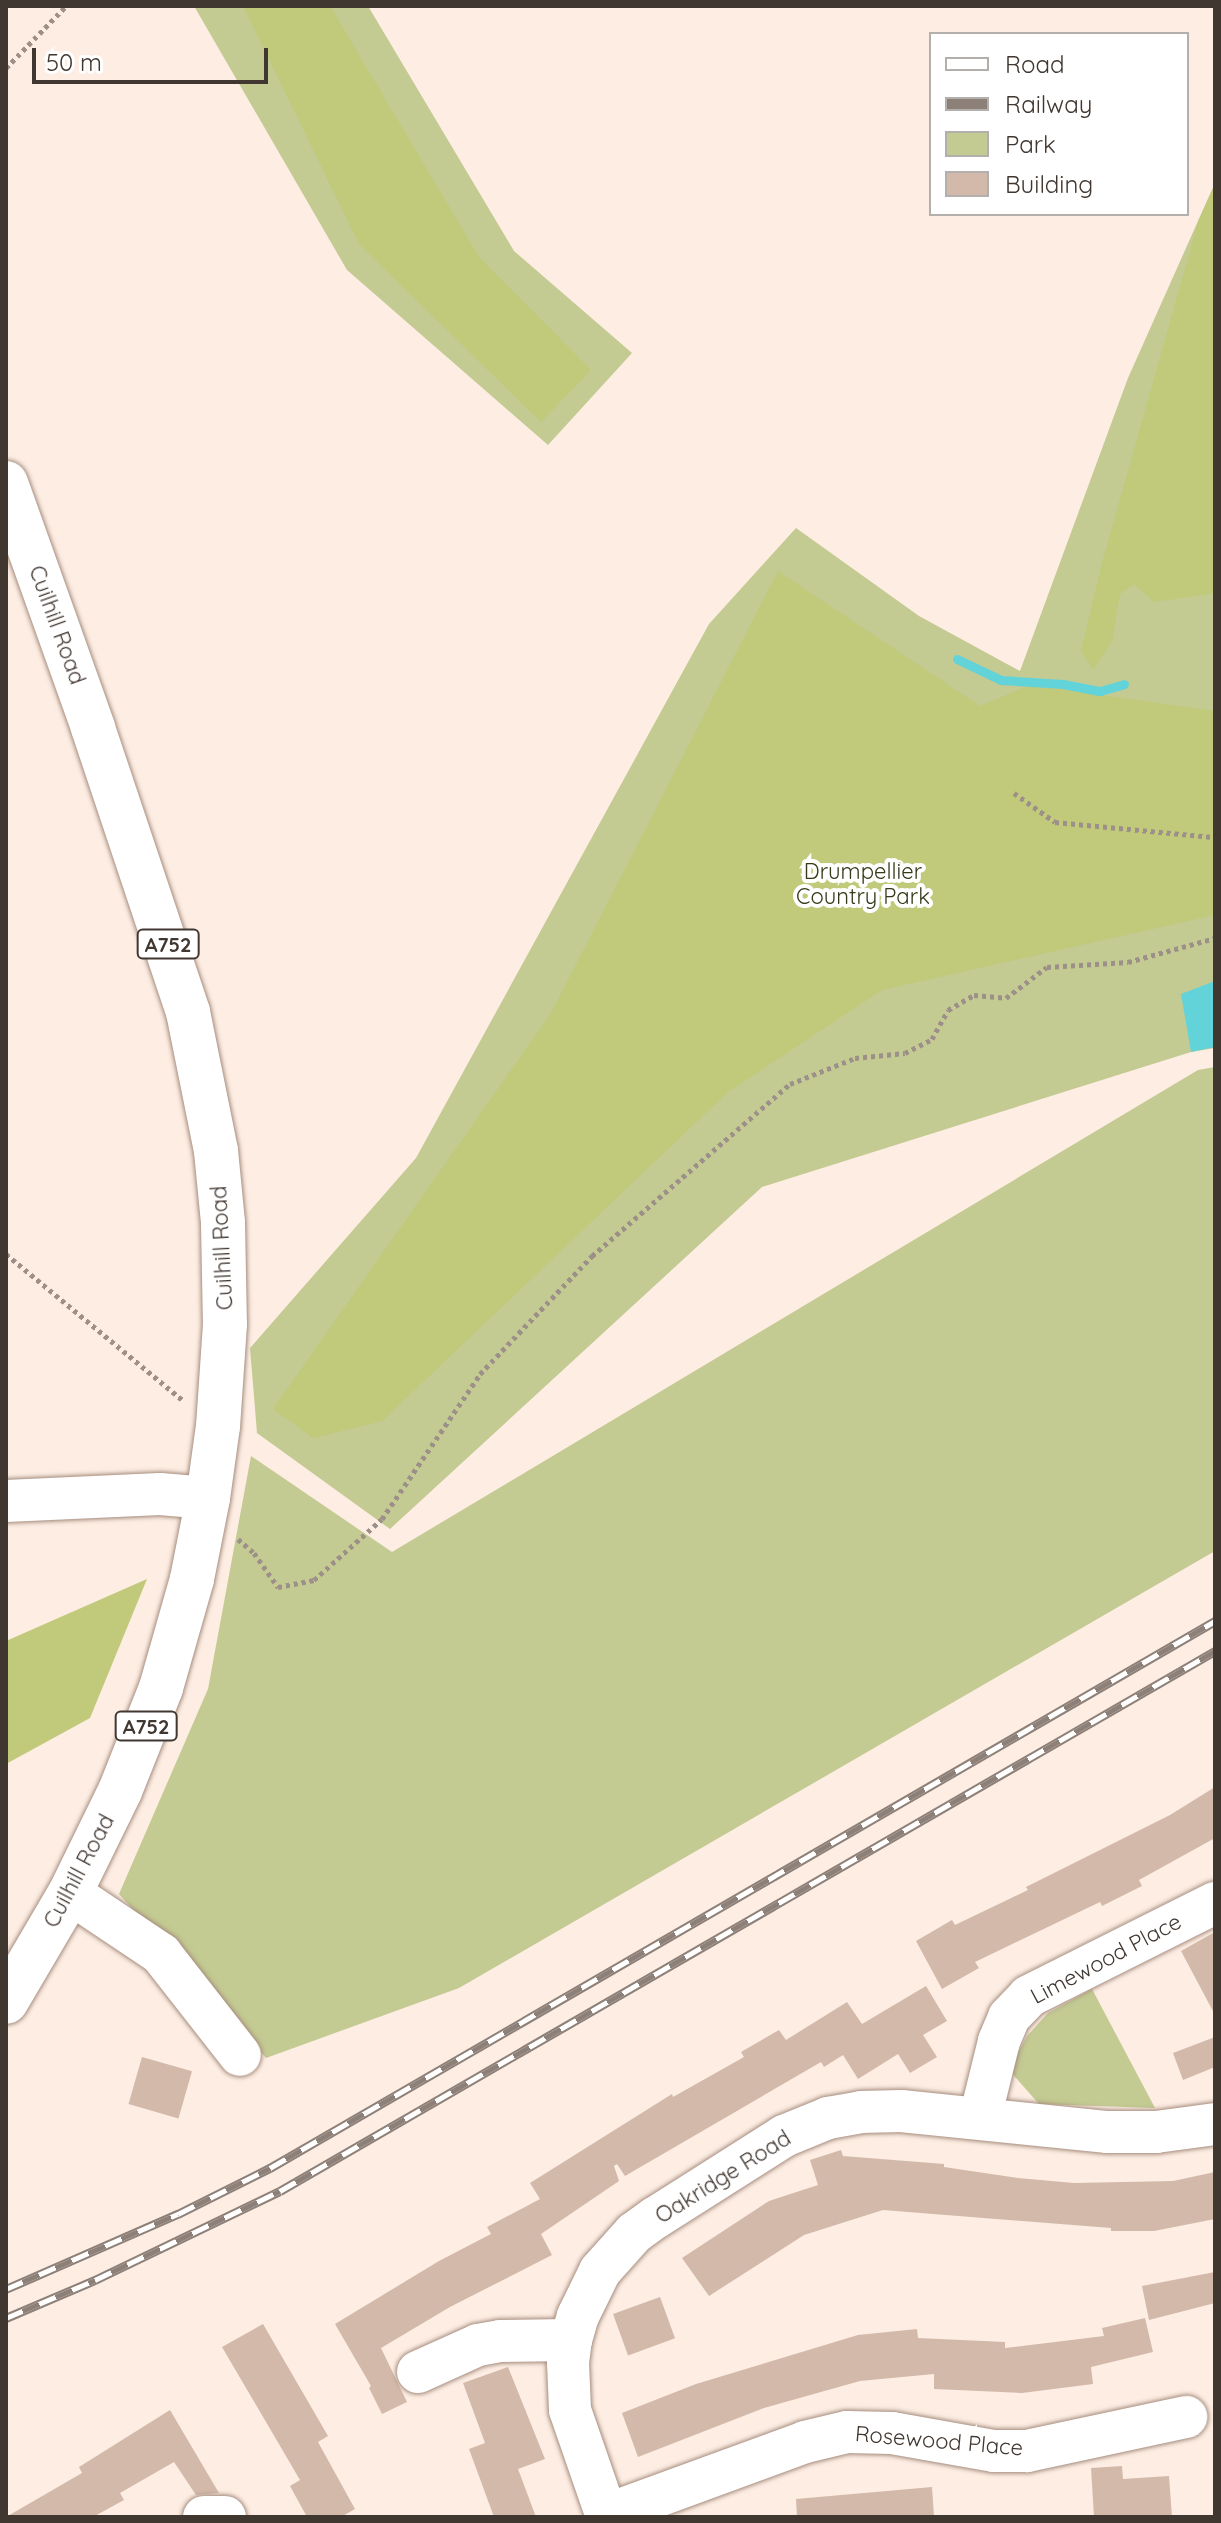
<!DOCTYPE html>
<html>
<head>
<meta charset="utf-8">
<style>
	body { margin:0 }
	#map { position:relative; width:1221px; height:2523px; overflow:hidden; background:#fdede3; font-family:Quicksand,sans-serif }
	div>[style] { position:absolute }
	.green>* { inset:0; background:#c3ca92 }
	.forest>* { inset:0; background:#c1c97a }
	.water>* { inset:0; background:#63d3da }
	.stream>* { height:9px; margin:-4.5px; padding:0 4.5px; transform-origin:4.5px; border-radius:4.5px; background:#63d3da }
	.building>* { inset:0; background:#d3b9aa; transform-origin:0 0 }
	.path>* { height:5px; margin-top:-2.5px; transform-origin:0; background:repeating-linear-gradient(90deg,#9d9088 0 4px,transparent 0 8px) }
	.roads { filter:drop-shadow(0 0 2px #a68d7f) drop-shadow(0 0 2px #a68d7f) }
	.minor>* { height:42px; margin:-21px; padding:0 21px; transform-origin:21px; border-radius:21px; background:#fff }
	.major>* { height:44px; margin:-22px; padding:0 22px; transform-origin:22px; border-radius:22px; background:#fff }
	.rail>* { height:9px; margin-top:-4.5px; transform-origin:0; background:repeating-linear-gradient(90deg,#fff 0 18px,#8d8079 0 36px); box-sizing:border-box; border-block:2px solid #8d8079 }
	span { translate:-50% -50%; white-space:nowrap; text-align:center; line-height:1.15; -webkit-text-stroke:8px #fff; paint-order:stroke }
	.shield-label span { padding:2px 6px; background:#fff; border:2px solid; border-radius:6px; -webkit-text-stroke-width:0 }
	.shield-label { font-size:20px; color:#413731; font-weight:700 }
	.street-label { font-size:22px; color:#413731 }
	.park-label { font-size:22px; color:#373a18 }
	.frame { position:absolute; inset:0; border:8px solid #413731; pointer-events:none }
	.legend { position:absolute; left:929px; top:32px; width:260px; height:184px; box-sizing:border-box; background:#fff; border:2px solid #b3afad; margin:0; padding:10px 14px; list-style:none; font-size:24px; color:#413731 }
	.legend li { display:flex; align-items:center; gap:16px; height:40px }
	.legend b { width:40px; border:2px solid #b3afad }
	.scale { position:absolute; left:32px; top:48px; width:236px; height:36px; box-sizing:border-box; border:4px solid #413731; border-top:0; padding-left:10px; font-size:24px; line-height:28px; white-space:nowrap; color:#413731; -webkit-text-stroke:6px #fff; paint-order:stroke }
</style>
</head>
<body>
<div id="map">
	<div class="green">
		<i style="clip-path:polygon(194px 6px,368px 6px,514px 251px,632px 353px,548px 445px,347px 270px)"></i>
		<i style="clip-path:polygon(1215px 183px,1215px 1048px,1191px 1052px,762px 1187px,390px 1529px,257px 1433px,250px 1348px,416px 1158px,709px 624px,796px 528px,919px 616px,1020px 671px,1128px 378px)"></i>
		<i style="clip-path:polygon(1215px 1067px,1215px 1551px,459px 1988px,266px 2058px,119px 1894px,208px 1689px,251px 1456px,392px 1552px,1198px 1070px)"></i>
		<i style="clip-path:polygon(1092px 1989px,1155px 2108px,1039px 2104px,1009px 2070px,1027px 2036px,1048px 2013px)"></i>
	</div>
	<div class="forest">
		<i style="clip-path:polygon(243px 6px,330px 6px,479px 257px,591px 370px,541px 422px,359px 244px)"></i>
		<i style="clip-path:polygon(1215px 184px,1215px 593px,1154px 602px,1134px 584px,1120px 594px,1112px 642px,1093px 669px,1081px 651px,1102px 563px,1199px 219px)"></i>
		<i style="clip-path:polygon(778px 571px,980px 706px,1030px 685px,1215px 711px,1215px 915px,882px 990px,728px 1092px,382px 1421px,313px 1438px,273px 1409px,551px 1013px)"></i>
		<i style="clip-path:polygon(147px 1579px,90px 1718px,6px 1764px,6px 1641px)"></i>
	</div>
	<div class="water">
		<i style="clip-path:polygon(1215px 981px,1215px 1047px,1191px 1052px,1181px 994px)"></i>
	</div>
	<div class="stream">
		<i style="left:957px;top:659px;width:49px;rotate:25.5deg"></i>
		<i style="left:1001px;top:680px;width:62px;rotate:3.7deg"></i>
		<i style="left:1063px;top:684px;width:38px;rotate:11deg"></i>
		<i style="left:1100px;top:691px;width:25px;rotate:-16deg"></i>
	</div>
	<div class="building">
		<i style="clip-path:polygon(1215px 1787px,1215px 1838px,1139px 1880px,1142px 1886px,1102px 1906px,1100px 1902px,975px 1962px,979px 1968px,942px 1989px,916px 1941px,952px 1920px,955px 1925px,1028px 1890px,1026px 1887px,1170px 1815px)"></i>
		<i style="clip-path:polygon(1215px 1932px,1215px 2015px,1181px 1951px)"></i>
		<i style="clip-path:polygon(926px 1986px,947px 2021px,923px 2035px,937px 2057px,910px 2073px,898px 2054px,858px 2079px,843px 2055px,824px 2067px,821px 2062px,625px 2176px,617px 2164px,614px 2166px,619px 2181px,541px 2234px,552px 2255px,450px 2307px,381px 2348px,407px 2402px,382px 2414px,369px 2388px,371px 2386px,335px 2324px,439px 2261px,491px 2234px,487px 2227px,540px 2199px,530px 2183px,672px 2094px,673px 2097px,744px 2057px,741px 2052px,779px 2030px,786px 2040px,847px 2002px,862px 2024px)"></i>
		<i style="clip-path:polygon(1215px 2037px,1215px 2067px,1183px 2080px,1173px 2053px)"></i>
		<i style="left:142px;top:2057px;width:52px;height:49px;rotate:16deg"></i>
		<i style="clip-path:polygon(841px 2150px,843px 2156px,944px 2164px,944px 2167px,1018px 2178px,1074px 2183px,1173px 2181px,1215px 2172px,1215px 2219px,1154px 2231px,1111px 2231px,1111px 2228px,883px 2210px,804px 2235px,709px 2296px,682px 2258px,769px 2201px,818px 2185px,810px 2160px)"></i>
		<i style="clip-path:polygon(1215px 2272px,1215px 2303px,1149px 2320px,1142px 2286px)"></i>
		<i style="left:660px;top:2297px;width:44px;height:50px;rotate:70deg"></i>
		<i style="clip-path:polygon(1145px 2318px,1153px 2352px,1091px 2367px,1093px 2384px,1022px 2393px,934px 2389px,934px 2374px,860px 2381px,764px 2408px,638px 2457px,622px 2413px,696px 2384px,858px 2335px,917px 2329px,918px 2338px,1005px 2342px,1005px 2348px,1104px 2336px,1102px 2328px)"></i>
		<i style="clip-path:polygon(263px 2324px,328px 2436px,318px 2442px,355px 2509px,341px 2517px,307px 2517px,290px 2486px,300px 2480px,222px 2347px)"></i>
		<i style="clip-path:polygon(508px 2367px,545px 2459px,518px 2469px,536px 2517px,494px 2517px,469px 2449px,485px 2443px,463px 2383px)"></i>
		<i style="clip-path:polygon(170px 2410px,219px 2493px,196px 2495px,174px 2462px,120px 2493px,124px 2500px,93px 2517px,6px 2517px,82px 2473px,79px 2467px)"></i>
		<i style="clip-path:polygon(1122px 2466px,1123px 2479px,1169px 2476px,1172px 2517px,1094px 2517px,1091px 2468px)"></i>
		<i style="clip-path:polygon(932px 2487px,934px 2517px,797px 2517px,796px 2499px)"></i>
	</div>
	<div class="path">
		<i style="left:6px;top:68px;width:86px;rotate:-45.9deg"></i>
		<i style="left:1014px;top:793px;width:50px;rotate:35.3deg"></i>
		<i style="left:1055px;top:822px;width:161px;rotate:5.4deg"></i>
		<i style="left:6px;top:1254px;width:231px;rotate:39.6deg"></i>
		<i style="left:238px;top:1539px;width:21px;rotate:41deg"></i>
		<i style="left:254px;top:1553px;width:42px;rotate:54.8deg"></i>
		<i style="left:278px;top:1587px;width:37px;rotate:-11deg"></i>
		<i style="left:314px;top:1580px;width:91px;rotate:-41.9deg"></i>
		<i style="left:382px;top:1519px;width:175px;rotate:-55.9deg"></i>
		<i style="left:480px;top:1374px;width:163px;rotate:-46.5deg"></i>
		<i style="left:592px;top:1256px;width:262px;rotate:-41deg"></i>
		<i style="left:790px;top:1084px;width:70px;rotate:-21.8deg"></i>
		<i style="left:855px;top:1058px;width:50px;rotate:-5.7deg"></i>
		<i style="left:905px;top:1053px;width:30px;rotate:-27deg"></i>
		<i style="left:932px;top:1039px;width:33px;rotate:-61deg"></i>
		<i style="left:948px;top:1010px;width:30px;rotate:-30deg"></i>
		<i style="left:974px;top:995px;width:32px;rotate:5deg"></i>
		<i style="left:1006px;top:998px;width:51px;rotate:-37.1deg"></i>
		<i style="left:1047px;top:967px;width:81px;rotate:-3.5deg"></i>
		<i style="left:1128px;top:962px;width:90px;rotate:-15.4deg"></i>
	</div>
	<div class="roads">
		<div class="minor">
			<i style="left:6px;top:1501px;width:154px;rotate:-2.6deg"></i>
			<i style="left:160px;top:1494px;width:48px;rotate:4.8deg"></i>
			<i style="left:70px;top:1893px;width:110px;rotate:33.8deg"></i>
			<i style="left:161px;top:1954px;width:128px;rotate:52deg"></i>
			<i style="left:980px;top:2118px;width:79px;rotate:-76.1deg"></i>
			<i style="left:999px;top:2041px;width:26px;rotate:-67deg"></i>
			<i style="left:1009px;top:2017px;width:29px;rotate:-46deg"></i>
			<i style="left:1029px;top:1996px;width:208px;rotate:-26.6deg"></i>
			<i style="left:418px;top:2372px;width:66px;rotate:-24.2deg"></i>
			<i style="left:478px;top:2345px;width:22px;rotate:-10deg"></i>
			<i style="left:500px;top:2341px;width:71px;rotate:-0.8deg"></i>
			<i style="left:606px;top:2515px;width:212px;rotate:-20.1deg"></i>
			<i style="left:805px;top:2442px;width:43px;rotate:-13.4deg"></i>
			<i style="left:847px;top:2432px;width:45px;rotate:1.3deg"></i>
			<i style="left:892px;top:2433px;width:104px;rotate:10deg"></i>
			<i style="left:994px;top:2451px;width:33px"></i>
			<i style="left:1027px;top:2451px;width:163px;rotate:-12.1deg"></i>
			<i style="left:204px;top:2517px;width:21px"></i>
			<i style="left:607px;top:2517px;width:113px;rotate:-109.1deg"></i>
			<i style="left:570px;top:2410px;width:47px;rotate:-92.4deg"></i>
			<i style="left:568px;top:2363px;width:23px;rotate:-83deg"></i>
			<i style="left:571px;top:2340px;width:25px;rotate:-74deg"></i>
			<i style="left:578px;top:2316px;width:50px;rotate:-63.9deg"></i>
			<i style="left:600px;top:2271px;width:51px;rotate:-48.2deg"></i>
			<i style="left:634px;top:2233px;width:26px;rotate:-36deg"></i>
			<i style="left:655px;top:2218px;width:153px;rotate:-32.4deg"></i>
			<i style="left:784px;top:2136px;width:48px;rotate:-22.2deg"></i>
			<i style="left:828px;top:2118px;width:34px;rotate:-10deg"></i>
			<i style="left:861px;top:2112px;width:40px;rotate:-1.4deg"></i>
			<i style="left:901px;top:2111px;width:208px;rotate:5.8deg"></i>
			<i style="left:1108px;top:2132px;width:48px"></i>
			<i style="left:1156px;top:2132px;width:60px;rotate:-7.7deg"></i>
		</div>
		<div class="major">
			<i style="left:6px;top:483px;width:260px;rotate:70.4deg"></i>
			<i style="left:93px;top:728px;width:299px;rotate:71.5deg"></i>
			<i style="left:188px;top:1012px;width:142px;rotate:78.6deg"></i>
			<i style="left:216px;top:1151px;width:72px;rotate:84.4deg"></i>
			<i style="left:223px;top:1223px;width:101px;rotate:88.9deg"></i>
			<i style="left:225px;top:1324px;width:102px;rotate:93.9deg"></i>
			<i style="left:218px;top:1426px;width:73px;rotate:97.9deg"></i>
			<i style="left:208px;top:1498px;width:83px;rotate:101.2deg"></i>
			<i style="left:192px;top:1579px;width:113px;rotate:105.9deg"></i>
			<i style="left:161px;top:1688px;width:111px;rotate:111.7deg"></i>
			<i style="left:120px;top:1791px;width:114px;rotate:116.1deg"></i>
			<i style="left:70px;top:1893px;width:126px;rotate:120.4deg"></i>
		</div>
	</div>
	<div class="rail">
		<i style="left:6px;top:2289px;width:188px;rotate:-23.6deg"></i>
		<i style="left:178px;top:2214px;width:103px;rotate:-26.6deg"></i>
		<i style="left:270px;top:2168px;width:1092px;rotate:-30.06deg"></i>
		<i style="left:6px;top:2318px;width:97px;rotate:-23.1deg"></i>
		<i style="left:95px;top:2280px;width:205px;rotate:-25.7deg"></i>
		<i style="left:280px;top:2191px;width:1080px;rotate:-30.01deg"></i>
	</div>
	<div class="shield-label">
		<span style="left:168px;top:944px">A752</span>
		<span style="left:146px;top:1726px">A752</span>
	</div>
	<div class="street-label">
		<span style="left:57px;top:625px;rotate:70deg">Cuilhill Road</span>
		<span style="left:222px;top:1248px;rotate:-93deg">Cuilhill Road</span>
		<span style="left:79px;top:1871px;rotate:-62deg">Cuilhill Road</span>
		<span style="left:1106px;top:1959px;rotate:-28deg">Limewood Place</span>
		<span style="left:723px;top:2177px;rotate:-32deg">Oakridge Road</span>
		<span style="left:939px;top:2441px;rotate:5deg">Rosewood Place</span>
	</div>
	<div class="park-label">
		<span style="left:863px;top:884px">Drumpellier<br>Country Park</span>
	</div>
	<div class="frame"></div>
	<ul class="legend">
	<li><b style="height:10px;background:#fff"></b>Road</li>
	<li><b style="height:10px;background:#8d8079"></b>Railway</li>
	<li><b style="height:22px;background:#c3ca92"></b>Park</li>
	<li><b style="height:22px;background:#d3b9aa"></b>Building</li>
	</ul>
	<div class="scale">50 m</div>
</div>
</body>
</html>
